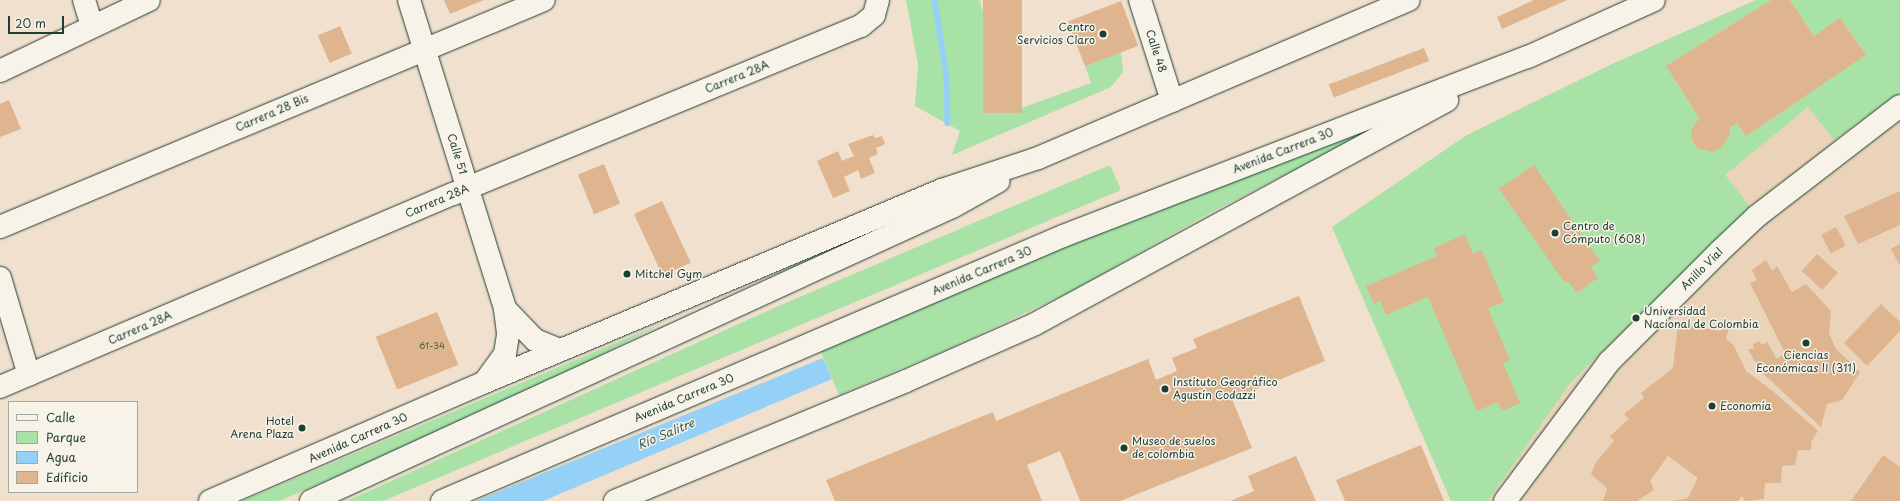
<!DOCTYPE html>
<html>
<head>
<meta charset="utf-8">
<style>
	body { margin:0 }
	#map { position:relative; width:1900px; height:501px; overflow:hidden; background:#f0e0cd; font-family:"Playpen Sans",sans-serif }
	div>[style] { position:absolute }
	.built>* { inset:0; background:#ebd3ba }
	.green>* { inset:0; background:#a9e2a7 }
	.water>* { inset:0; background:#95d1f6 }
	.stream>* { height:5.5px; margin:-2.75px; padding:0 2.75px; transform-origin:2.75px; border-radius:2.75px; background:#95d1f6 }
	.building>* { inset:0; background:#deb58e; transform-origin:0 0 }
	.roads { filter:drop-shadow(0 0 1px #1f3d34) drop-shadow(0 0 1px #1f3d34) }
	.street>* { height:22px; margin:-11px; padding:0 11px; transform-origin:11px; border-radius:11px; background:#f7f3e8 }
	.secondary>* { height:22px; margin:-11px; padding:0 11px; transform-origin:11px; border-radius:11px; background:#f7f3e8 }
	.highway>* { height:22px; margin:-11px; padding:0 11px; transform-origin:11px; border-radius:11px; background:#f7f3e8 }
	.dots>* { width:11px; height:11px; translate:-50% -50%; box-sizing:border-box; border:2px solid #f7f3e8; border-radius:50% }
	span { translate:-50% -50%; white-space:nowrap; text-align:center; line-height:1.15; -webkit-text-stroke:3px #f7f3e8; paint-order:stroke }
	.number-label { font-size:9px; color:#4f5b4a }
	.number-label span { -webkit-text-stroke-width:0 }
	.poi-label { font-size:11px; color:#1f3d34 }
	.right { translate:-100% -50%; text-align:right }
	.left { translate:0 -50%; text-align:left }
	.street-label { font-size:11px; color:#1f3d34 }
	.water-label { font-size:12px; color:#375b5b; font-style:italic }
	.legend { position:absolute; left:8px; top:401px; width:130px; height:92px; box-sizing:border-box; background:#f7f3e8; border:1px solid #a1aaa0; margin:0; padding:5px 7px; list-style:none; font-size:12px; color:#1f3d34 }
	.legend li { display:flex; align-items:center; gap:8px; height:20px }
	.legend b { width:20px; border:1px solid #a1aaa0 }
	.scale { position:absolute; left:8px; top:16px; width:56px; height:18px; box-sizing:border-box; border:2px solid #1f3d34; border-top:0; padding-left:5px; font-size:12px; line-height:14px; white-space:nowrap; color:#1f3d34; -webkit-text-stroke:3px #f7f3e8; paint-order:stroke }
</style>
</head>
<body>
<div id="map">
	<div class="built">
		<i style="clip-path:polygon(1756px 0,1900px 0,1900px 501px,1451px 501px,1332px 227px,1467px 135px,1610px 65px)"></i>
	</div>
	<div class="green">
		<i style="clip-path:polygon(906px 0,979px 0,1016px 110px,1091px 83px,1085px 66px,1121px 52px,1123px 72px,1111px 87px,952px 155px,960px 131px,915px 106px,918px 65px)"></i>
		<i style="clip-path:polygon(evenodd,1756px 0,1771px 0,1666px 66px,1699px 118px,1691px 130px,1692px 140px,1697px 148px,1712px 152px,1722px 147px,1730px 127px,1737px 123px,1746px 136px,1866px 55px,1840px 18px,1814px 36px,1790px 0,1900px 0,1900px 92px,1834px 140px,1808px 107px,1725px 175px,1751px 208px,1570px 383px,1488px 501px,1451px 501px,1332px 227px,1467px 135px,1610px 65px,1756px 0,1534px 165px,1600px 261px,1591px 267px,1598px 278px,1577px 293px,1568px 281px,1565px 283px,1500px 189px,1534px 165px)"></i>
		<i style="clip-path:polygon(1395px 118px,1208px 214px,1074px 290px,951px 348px,839px 395px,820px 349px,1001px 270px)"></i>
		<i style="clip-path:polygon(1110px 165px,1121px 190px,383px 501px,347px 501px,783px 304px)"></i>
		<i style="clip-path:polygon(665px 322px,508px 403px,279px 501px,242px 501px)"></i>
	</div>
	<div class="water">
		<i style="clip-path:polygon(823px 358px,832px 379px,543px 501px,476px 501px)"></i>
	</div>
	<div class="stream">
		<i style="left:935px;top:0;width:78px;rotate:81.1deg"></i>
		<i style="left:947px;top:77px;width:46px;rotate:88.8deg"></i>
	</div>
	<div class="building">
		<i style="clip-path:polygon(444px 0,484px 0,450px 14px)"></i>
		<i style="left:983px;top:0;width:39px;height:113px"></i>
		<i style="clip-path:polygon(1534px 0,1567px 0,1502px 29px,1497px 17px)"></i>
		<i style="clip-path:polygon(1771px 0,1790px 0,1814px 36px,1840px 18px,1866px 55px,1746px 136px,1737px 123px,1730px 127px,1729px 137px,1722px 147px,1712px 152px,1697px 148px,1692px 140px,1691px 130px,1699px 118px,1666px 66px)"></i>
		<i style="left:1121px;top:1px;width:48px;height:57px;rotate:69deg"></i>
		<i style="left:340px;top:26px;width:30px;height:24px;rotate:67deg"></i>
		<i style="left:1424px;top:48px;width:14px;height:102px;rotate:69deg"></i>
		<i style="clip-path:polygon(9px 100px,21px 129px,0 137px,0 104px)"></i>
		<i style="clip-path:polygon(873px 135px,875px 138px,882px 136px,885px 144px,876px 148px,878px 154px,869px 158px,875px 173px,861px 179px,858px 170px,844px 177px,850px 191px,833px 198px,817px 161px,838px 151px,842px 161px,854px 156px,848px 144px)"></i>
		<i style="left:604px;top:164px;width:43px;height:28px;rotate:68deg"></i>
		<i style="clip-path:polygon(1534px 165px,1600px 261px,1591px 267px,1598px 278px,1577px 293px,1568px 281px,1565px 283px,1499px 189px)"></i>
		<i style="clip-path:polygon(1900px 191px,1900px 225px,1858px 244px,1844px 216px)"></i>
		<i style="left:662px;top:201px;width:68px;height:31px;rotate:65deg"></i>
		<i style="left:1836px;top:227px;width:21px;height:17px;rotate:62deg"></i>
		<i style="clip-path:polygon(1465px 234px,1473px 254px,1482px 250px,1504px 302px,1488px 308px,1510px 360px,1503px 363px,1520px 403px,1502px 411px,1498px 402px,1477px 411px,1428px 297px,1386px 315px,1380px 301px,1374px 304px,1366px 286px,1437px 256px,1434px 248px)"></i>
		<i style="clip-path:polygon(1900px 244px,1900px 266px,1891px 249px)"></i>
		<i style="left:1817px;top:254px;width:28px;height:23px;rotate:42deg"></i>
		<i style="clip-path:polygon(1766px 260px,1772px 271px,1777px 266px,1792px 292px,1806px 284px,1831px 311px,1829px 333px,1836px 349px,1860px 372px,1842px 400px,1827px 404px,1821px 427px,1760px 371px,1748px 349px,1754px 349px,1753px 344px,1759px 341px,1762px 345px,1767px 342px,1777px 359px,1785px 353px,1750px 283px,1757px 280px,1752px 270px)"></i>
		<i style="clip-path:polygon(1299px 296px,1325px 361px,1232px 399px,1252px 448px,1120px 501px,1080px 501px,1060px 451px,1027px 465px,1042px 501px,835px 501px,826px 480px,993px 412px,996px 421px,1148px 359px,1156px 380px,1177px 371px,1172px 358px,1197px 348px,1193px 339px)"></i>
		<i style="clip-path:polygon(1881px 304px,1900px 322px,1900px 331px,1867px 366px,1844px 343px)"></i>
		<i style="left:437px;top:312px;width:57px;height:66px;rotate:68deg"></i>
		<i style="clip-path:polygon(1732px 321px,1726px 338px,1734px 346px,1746px 371px,1774px 392px,1818px 431px,1811px 442px,1811px 450px,1798px 450px,1795px 465px,1782px 466px,1781px 483px,1765px 483px,1764px 499px,1745px 501px,1742px 496px,1738px 501px,1674px 501px,1688px 498px,1698px 478px,1668px 456px,1650px 481px,1654px 490px,1637px 501px,1603px 501px,1607px 488px,1591px 474px,1596px 462px,1614px 441px,1610px 436px,1629px 419px,1624px 414px,1644px 398px,1641px 393px,1673px 368px,1678px 324px,1720px 331px)"></i>
		<i style="clip-path:polygon(1421px 445px,1444px 501px,1345px 501px,1336px 480px)"></i>
		<i style="clip-path:polygon(1883px 455px,1900px 467px,1900px 501px,1851px 501px)"></i>
		<i style="clip-path:polygon(1296px 456px,1316px 501px,1230px 501px,1254px 491px,1248px 476px)"></i>
	</div>
	<div class="roads">
		<div class="street">
			<i style="left:1140px;top:0;width:106px;rotate:72.4deg"></i>
			<i style="left:0;top:227px;width:589px;rotate:-22.65deg"></i>
			<i style="left:0;top:278px;width:101px;rotate:73.4deg"></i>
			<i style="left:0;top:387px;width:492px;rotate:-23.1deg"></i>
			<i style="left:453px;top:194px;width:441px;rotate:-22.4deg"></i>
			<i style="left:861px;top:26px;width:17px;rotate:-40deg"></i>
			<i style="left:874px;top:15px;width:16px;rotate:-75deg"></i>
			<i style="left:1505px;top:501px;width:174px;rotate:-53.2deg"></i>
			<i style="left:1609px;top:362px;width:156px;rotate:-45deg"></i>
			<i style="left:1719px;top:252px;width:52px;rotate:-43.5deg"></i>
			<i style="left:1757px;top:216px;width:180px;rotate:-37.6deg"></i>
		</div>
		<div class="secondary">
			<i style="left:84px;top:0;width:27px;rotate:73deg"></i>
			<i style="left:409px;top:0;width:324px;rotate:72.7deg"></i>
			<i style="left:505px;top:309px;width:26px;rotate:83deg"></i>
			<i style="left:508px;top:335px;width:19px;rotate:99deg"></i>
			<i style="left:505px;top:354px;width:34px;rotate:126deg"></i>
			<i style="left:0;top:71px;width:165px;rotate:-25.5deg"></i>
			<i style="left:505px;top:309px;width:43px;rotate:45.9deg"></i>
			<i style="left:535px;top:340px;width:27px;rotate:22deg"></i>
		</div>
		<div class="highway">
			<i style="left:210px;top:501px;width:300px;rotate:-23.4deg"></i>
			<i style="left:485px;top:382px;width:496px;rotate:-22.8deg"></i>
			<i style="left:942px;top:190px;width:101px;rotate:-18.4deg"></i>
			<i style="left:1038px;top:158px;width:403px;rotate:-23.1deg"></i>
			<i style="left:311px;top:501px;width:707px;rotate:-24.65deg"></i>
			<i style="left:954px;top:206px;width:51px;rotate:-29.1deg"></i>
			<i style="left:442px;top:501px;width:675px;rotate:-23.11deg"></i>
			<i style="left:1063px;top:236px;width:498px;rotate:-21.1deg"></i>
			<i style="left:1528px;top:57px;width:138px;rotate:-24.3deg"></i>
			<i style="left:615px;top:501px;width:315px;rotate:-22.4deg"></i>
			<i style="left:906px;top:381px;width:141px;rotate:-23.8deg"></i>
			<i style="left:1035px;top:324px;width:469px;rotate:-28.5deg"></i>
		</div>
	</div>
	<div class="dots">
		<i style="left:1103px;top:34px;background:#1f3d34"></i>
		<i style="left:1555px;top:233px;background:#1f3d34"></i>
		<i style="left:627px;top:274px;background:#1f3d34"></i>
		<i style="left:1636px;top:318px;background:#1f3d34"></i>
		<i style="left:1806px;top:343px;background:#1f3d34"></i>
		<i style="left:1165px;top:389px;background:#1f3d34"></i>
		<i style="left:1712px;top:406px;background:#1f3d34"></i>
		<i style="left:302px;top:428px;background:#1f3d34"></i>
		<i style="left:1124px;top:448px;background:#1f3d34"></i>
	</div>
	<div class="number-label">
		<span style="left:432px;top:345px">61-34</span>
	</div>
	<div class="poi-label">
		<span class="right" style="left:1095px;top:34px">Centro<br>Servicios Claro</span>
		<span class="left" style="left:1563px;top:233px">Centro de<br>Cómputo (608)</span>
		<span class="left" style="left:635px;top:274px">Mitchel Gym</span>
		<span class="left" style="left:1644px;top:318px">Universidad<br>Nacional de Colombia</span>
		<span style="left:1806px;top:362px">Ciencias<br>Económicas II (311)</span>
		<span class="left" style="left:1173px;top:389px">Instituto Geográfico<br>Agustín Codazzi</span>
		<span class="left" style="left:1720px;top:406px">Economía</span>
		<span class="right" style="left:294px;top:428px">Hotel<br>Arena Plaza</span>
		<span class="left" style="left:1132px;top:448px">Museo de suelos<br>de colombia</span>
	</div>
	<div class="street-label">
		<span style="left:1156px;top:51px;rotate:72deg">Calle 48</span>
		<span style="left:737px;top:77px;rotate:-22deg">Carrera 28A</span>
		<span style="left:272px;top:113px;rotate:-23deg">Carrera 28 Bis</span>
		<span style="left:1283px;top:151px;rotate:-21deg">Avenida Carrera 30</span>
		<span style="left:457px;top:154px;rotate:73deg">Calle 51</span>
		<span style="left:437px;top:201px;rotate:-23deg">Carrera 28A</span>
		<span style="left:1702px;top:269px;rotate:-45deg">Anillo Vial</span>
		<span style="left:982px;top:271px;rotate:-23deg">Avenida Carrera 30</span>
		<span style="left:140px;top:328px;rotate:-23deg">Carrera 28A</span>
		<span style="left:684px;top:398px;rotate:-23deg">Avenida Carrera 30</span>
		<span style="left:358px;top:438px;rotate:-24deg">Avenida Carrera 30</span>
	</div>
	<div class="water-label">
		<span style="left:666px;top:434px;rotate:-23deg">Río Salitre</span>
	</div>
	<ul class="legend">
	<li><b style="height:5px;background:#f7f3e8"></b>Calle</li>
	<li><b style="height:11px;background:#a9e2a7"></b>Parque</li>
	<li><b style="height:11px;background:#95d1f6"></b>Agua</li>
	<li><b style="height:11px;background:#deb58e"></b>Edificio</li>
	</ul>
	<div class="scale">20 m</div>
</div>
</body>
</html>
